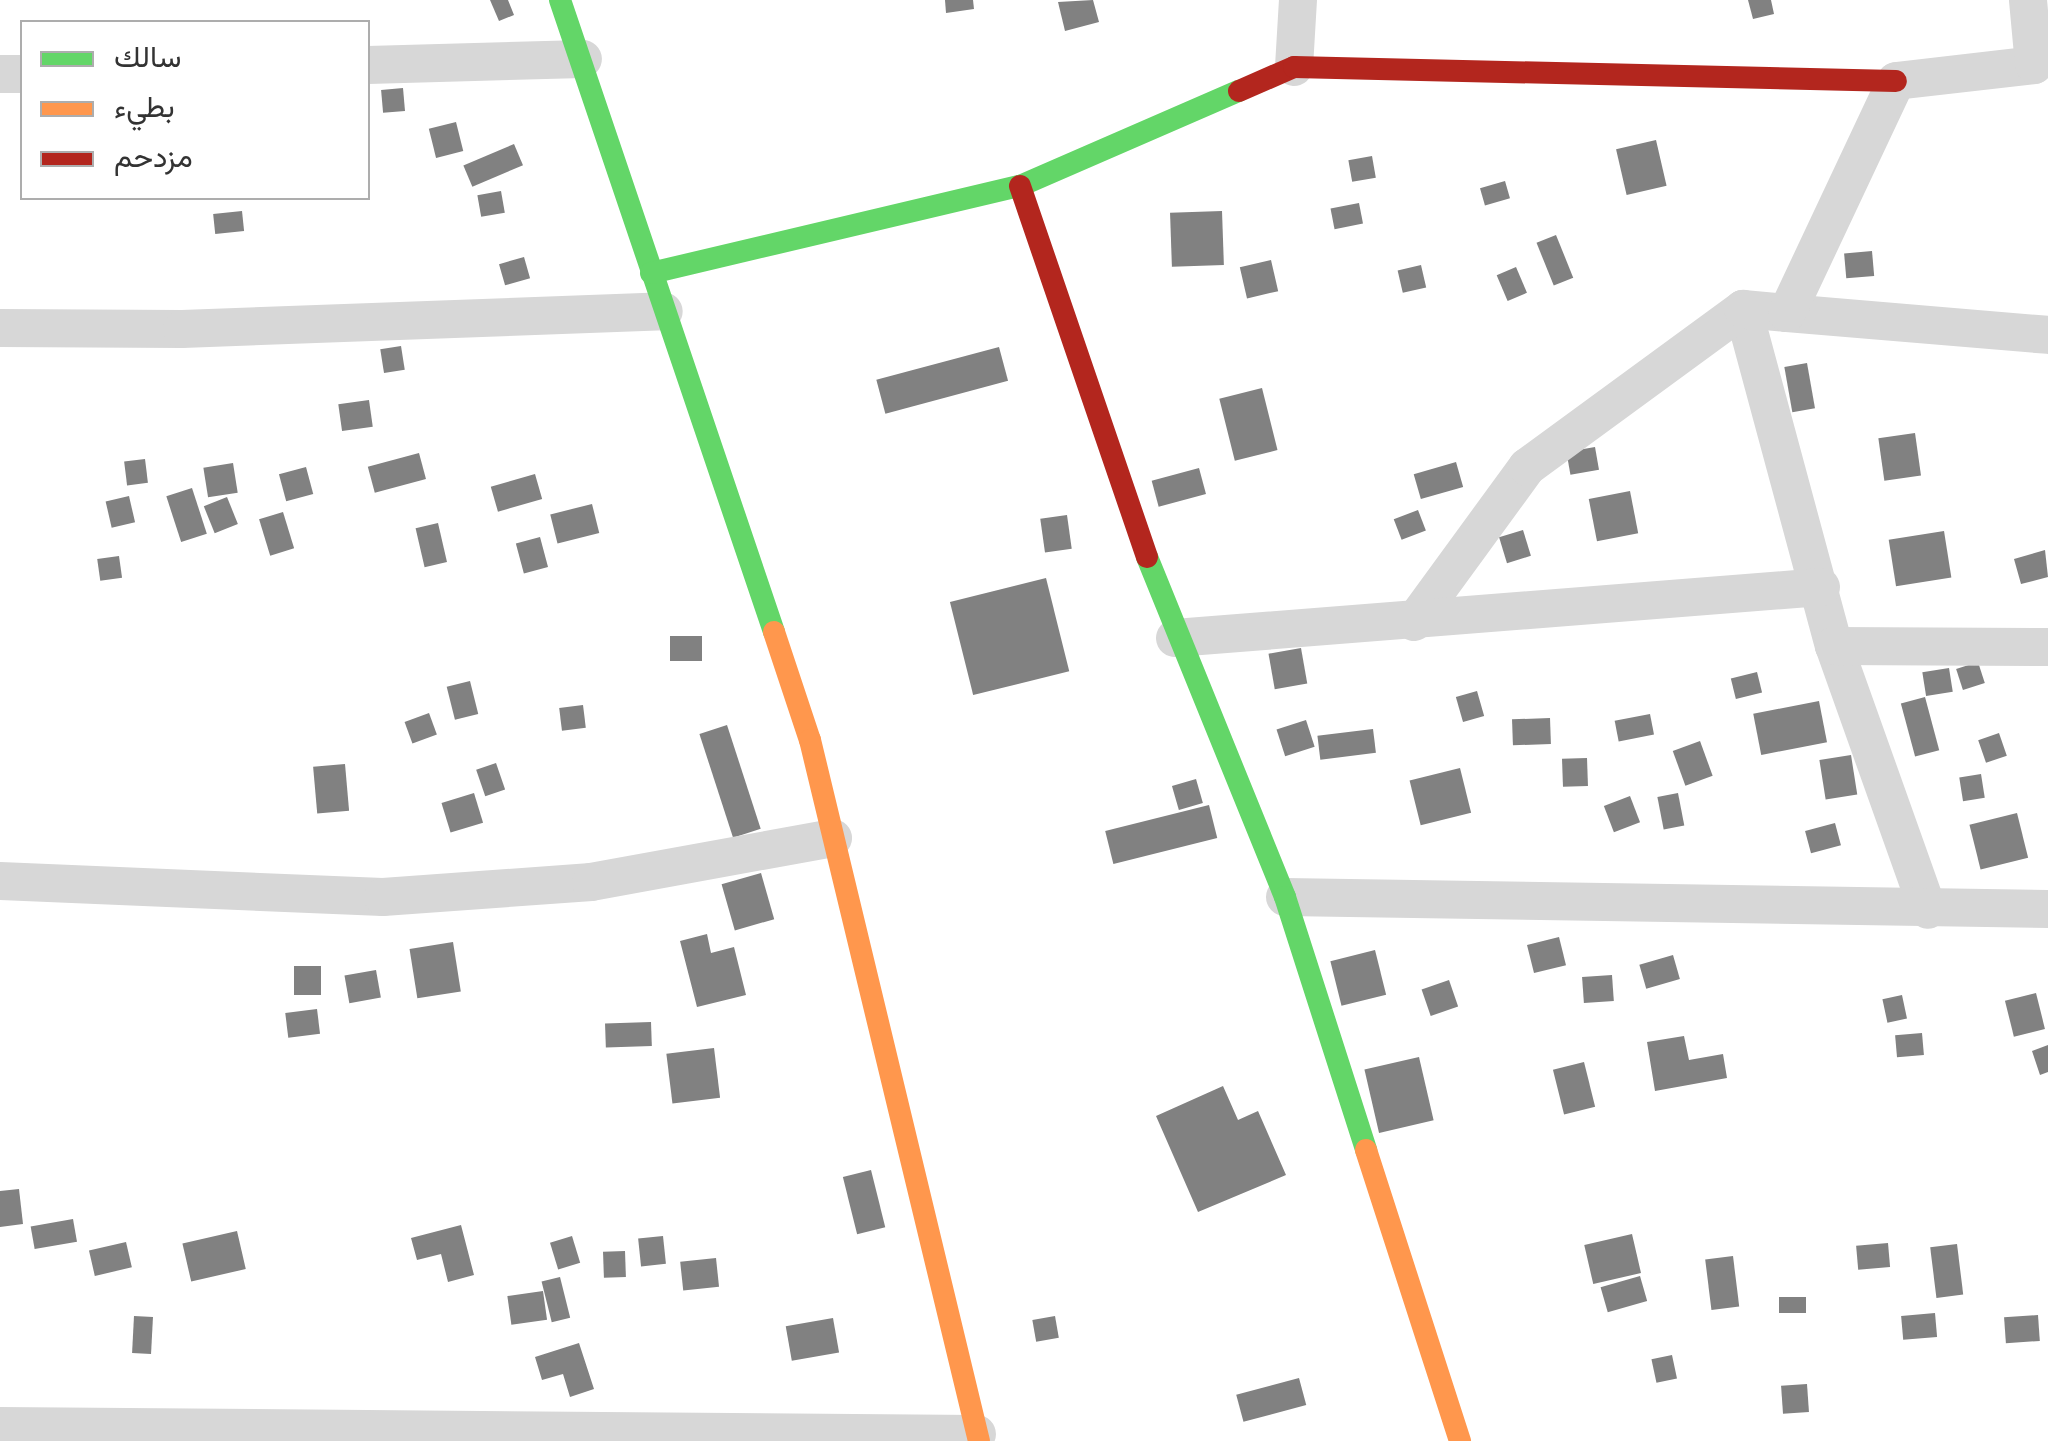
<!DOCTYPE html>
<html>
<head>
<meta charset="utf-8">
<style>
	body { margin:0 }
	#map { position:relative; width:2048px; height:1441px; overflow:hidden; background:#fff; font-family:Commissioner,Vazirmatn,sans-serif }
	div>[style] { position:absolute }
	.building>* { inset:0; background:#818181; transform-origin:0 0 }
	.street>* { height:38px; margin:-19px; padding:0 19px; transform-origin:19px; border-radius:19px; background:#d7d7d7 }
	.fast>* { height:22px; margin:-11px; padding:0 11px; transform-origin:11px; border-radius:11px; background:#63d668 }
	.slow>* { height:22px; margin:-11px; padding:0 11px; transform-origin:11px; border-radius:11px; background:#ff974d }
	.jam>* { height:22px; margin:-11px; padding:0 11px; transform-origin:11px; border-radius:11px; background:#b3261e }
	span { translate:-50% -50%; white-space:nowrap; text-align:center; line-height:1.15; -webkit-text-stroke:10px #fff; paint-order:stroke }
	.legend { position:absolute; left:20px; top:20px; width:350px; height:180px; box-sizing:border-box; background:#fff; border:2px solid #adadad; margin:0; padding:12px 18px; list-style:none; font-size:30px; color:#333 }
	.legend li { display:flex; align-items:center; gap:20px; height:50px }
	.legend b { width:50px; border:2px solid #adadad }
</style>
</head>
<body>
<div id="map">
	<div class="building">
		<i style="clip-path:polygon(490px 0,508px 0,514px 15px,499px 21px)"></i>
		<i style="clip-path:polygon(945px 0,973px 0,974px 9px,946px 13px)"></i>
		<i style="clip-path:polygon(1093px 0,1099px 22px,1065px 31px,1058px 2px)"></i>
		<i style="clip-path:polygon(1748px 0,1771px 0,1774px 14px,1753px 19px)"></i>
		<i style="left:403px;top:88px;width:23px;height:22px;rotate:85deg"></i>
		<i style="left:456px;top:122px;width:30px;height:28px;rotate:76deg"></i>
		<i style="left:1656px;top:140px;width:47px;height:41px;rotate:77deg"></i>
		<i style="left:514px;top:144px;width:23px;height:55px;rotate:67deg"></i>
		<i style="left:1372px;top:156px;width:22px;height:24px;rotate:80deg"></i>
		<i style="left:1505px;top:181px;width:18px;height:26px;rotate:74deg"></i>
		<i style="left:501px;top:191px;width:22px;height:24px;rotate:80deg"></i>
		<i style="left:1359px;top:203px;width:21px;height:29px;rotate:79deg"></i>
		<i style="left:242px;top:211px;width:20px;height:29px;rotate:84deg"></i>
		<i style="left:1222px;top:211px;width:54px;height:52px;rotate:88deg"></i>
		<i style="left:1556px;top:235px;width:46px;height:21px;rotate:68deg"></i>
		<i style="left:1872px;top:251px;width:25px;height:28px;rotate:85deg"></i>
		<i style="left:524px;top:257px;width:22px;height:26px;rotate:74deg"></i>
		<i style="left:1271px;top:260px;width:32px;height:32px;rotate:77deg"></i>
		<i style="left:1421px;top:265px;width:23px;height:24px;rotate:77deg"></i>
		<i style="left:1516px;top:267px;width:28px;height:21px;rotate:67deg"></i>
		<i style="left:401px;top:346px;width:24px;height:21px;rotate:81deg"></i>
		<i style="left:999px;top:347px;width:35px;height:127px;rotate:75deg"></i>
		<i style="left:1807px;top:363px;width:46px;height:23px;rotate:80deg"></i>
		<i style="left:1262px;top:388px;width:64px;height:44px;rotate:76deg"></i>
		<i style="left:369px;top:400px;width:27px;height:31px;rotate:82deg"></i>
		<i style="left:1915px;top:433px;width:43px;height:37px;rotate:82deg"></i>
		<i style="left:1595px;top:447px;width:23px;height:29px;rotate:80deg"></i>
		<i style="left:419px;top:453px;width:27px;height:53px;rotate:75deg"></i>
		<i style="left:145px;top:459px;width:24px;height:21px;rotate:83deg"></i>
		<i style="left:1456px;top:462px;width:26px;height:44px;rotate:74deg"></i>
		<i style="left:233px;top:463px;width:30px;height:30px;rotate:81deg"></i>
		<i style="left:306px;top:467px;width:28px;height:28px;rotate:75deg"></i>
		<i style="left:1199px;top:468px;width:27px;height:49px;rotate:75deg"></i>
		<i style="left:535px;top:474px;width:26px;height:46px;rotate:74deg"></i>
		<i style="left:192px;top:488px;width:48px;height:27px;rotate:72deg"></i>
		<i style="left:1630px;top:491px;width:43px;height:42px;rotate:79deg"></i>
		<i style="left:129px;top:496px;width:27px;height:24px;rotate:77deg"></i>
		<i style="left:227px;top:497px;width:29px;height:25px;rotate:68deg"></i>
		<i style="left:592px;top:504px;width:30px;height:43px;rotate:76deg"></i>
		<i style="left:1418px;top:510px;width:22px;height:26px;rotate:69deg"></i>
		<i style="left:283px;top:512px;width:38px;height:25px;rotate:73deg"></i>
		<i style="left:1067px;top:515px;width:34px;height:27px;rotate:82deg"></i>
		<i style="left:438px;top:523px;width:40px;height:23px;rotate:77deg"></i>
		<i style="left:1523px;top:530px;width:27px;height:25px;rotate:73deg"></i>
		<i style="left:1944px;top:531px;width:47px;height:56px;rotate:81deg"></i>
		<i style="left:540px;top:537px;width:31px;height:25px;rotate:75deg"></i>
		<i style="clip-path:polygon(2045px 550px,2048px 577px,2021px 584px,2014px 559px)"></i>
		<i style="left:119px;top:556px;width:22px;height:22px;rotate:82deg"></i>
		<i style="left:1046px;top:578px;width:96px;height:99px;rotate:76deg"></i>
		<i style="left:670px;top:636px;width:32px;height:25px"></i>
		<i style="left:1301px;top:648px;width:36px;height:33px;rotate:80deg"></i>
		<i style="left:1978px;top:662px;width:22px;height:23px;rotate:72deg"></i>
		<i style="left:1949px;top:668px;width:24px;height:27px;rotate:81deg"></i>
		<i style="left:1757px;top:672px;width:21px;height:27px;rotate:76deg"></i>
		<i style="left:470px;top:681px;width:34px;height:24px;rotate:76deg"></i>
		<i style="left:1477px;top:691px;width:26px;height:22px;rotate:74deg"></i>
		<i style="left:1925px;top:697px;width:55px;height:25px;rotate:75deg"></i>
		<i style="left:1819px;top:701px;width:42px;height:67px;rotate:79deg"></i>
		<i style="left:583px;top:705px;width:23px;height:24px;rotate:83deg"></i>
		<i style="left:429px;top:713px;width:23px;height:26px;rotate:70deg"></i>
		<i style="left:1650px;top:714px;width:21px;height:36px;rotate:79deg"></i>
		<i style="left:1550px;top:718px;width:26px;height:38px;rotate:88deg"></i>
		<i style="left:1306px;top:720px;width:28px;height:31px;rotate:72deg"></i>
		<i style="left:727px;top:725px;width:109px;height:29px;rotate:72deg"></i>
		<i style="left:1373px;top:729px;width:24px;height:56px;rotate:83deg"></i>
		<i style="left:1999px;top:733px;width:24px;height:22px;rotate:71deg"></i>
		<i style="left:1700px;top:741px;width:37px;height:29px;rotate:70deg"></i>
		<i style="left:1851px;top:755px;width:40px;height:32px;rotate:81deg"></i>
		<i style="left:1587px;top:758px;width:28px;height:25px;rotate:88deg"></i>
		<i style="left:496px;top:763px;width:28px;height:21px;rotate:71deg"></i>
		<i style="left:345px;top:764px;width:47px;height:32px;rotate:85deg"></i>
		<i style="left:1460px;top:768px;width:46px;height:52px;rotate:76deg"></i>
		<i style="left:1981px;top:774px;width:24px;height:22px;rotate:81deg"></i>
		<i style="left:1196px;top:779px;width:25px;height:25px;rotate:74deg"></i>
		<i style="left:474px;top:793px;width:31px;height:34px;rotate:73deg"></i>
		<i style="left:1678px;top:793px;width:33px;height:21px;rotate:79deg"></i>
		<i style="left:1630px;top:796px;width:28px;height:28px;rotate:69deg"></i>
		<i style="left:1209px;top:805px;width:34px;height:107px;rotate:76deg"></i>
		<i style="left:2017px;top:813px;width:46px;height:49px;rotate:76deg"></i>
		<i style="left:1835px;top:823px;width:23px;height:31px;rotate:75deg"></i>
		<i style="left:761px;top:873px;width:48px;height:41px;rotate:74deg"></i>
		<i style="clip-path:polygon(707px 934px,711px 953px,734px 947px,746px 995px,697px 1007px,680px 941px)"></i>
		<i style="left:1559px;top:937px;width:29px;height:33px;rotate:76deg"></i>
		<i style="left:453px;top:942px;width:50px;height:44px;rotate:81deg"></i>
		<i style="left:1375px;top:950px;width:46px;height:46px;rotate:76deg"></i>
		<i style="left:1673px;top:955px;width:25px;height:35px;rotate:74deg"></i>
		<i style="left:294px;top:966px;width:27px;height:29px"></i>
		<i style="left:376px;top:970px;width:28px;height:32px;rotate:80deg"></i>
		<i style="left:1612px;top:975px;width:26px;height:30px;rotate:86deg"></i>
		<i style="left:1449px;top:980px;width:28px;height:29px;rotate:71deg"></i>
		<i style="left:2036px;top:993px;width:37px;height:32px;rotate:76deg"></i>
		<i style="left:1902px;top:995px;width:24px;height:20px;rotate:78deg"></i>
		<i style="left:317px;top:1009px;width:25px;height:32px;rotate:83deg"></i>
		<i style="left:651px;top:1022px;width:24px;height:46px;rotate:88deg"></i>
		<i style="left:1922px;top:1033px;width:22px;height:27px;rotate:85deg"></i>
		<i style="clip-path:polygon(1684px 1036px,1689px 1060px,1723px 1054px,1727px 1078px,1655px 1091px,1647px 1042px)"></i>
		<i style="clip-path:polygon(2048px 1045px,2048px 1072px,2040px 1075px,2032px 1051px)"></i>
		<i style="left:714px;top:1048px;width:50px;height:48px;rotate:83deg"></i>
		<i style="left:1419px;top:1057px;width:65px;height:56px;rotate:77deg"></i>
		<i style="left:1584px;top:1062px;width:46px;height:32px;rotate:76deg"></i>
		<i style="clip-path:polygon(1223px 1086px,1238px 1120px,1258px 1111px,1286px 1175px,1198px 1212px,1156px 1116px)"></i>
		<i style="left:871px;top:1170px;width:59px;height:29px;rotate:76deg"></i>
		<i style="clip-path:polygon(19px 1189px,23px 1224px,0 1227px,0 1191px)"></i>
		<i style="left:73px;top:1219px;width:23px;height:43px;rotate:80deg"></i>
		<i style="clip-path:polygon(461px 1225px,474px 1275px,448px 1282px,441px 1254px,417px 1260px,411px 1238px)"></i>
		<i style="left:237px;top:1231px;width:39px;height:56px;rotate:77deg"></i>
		<i style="left:1632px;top:1234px;width:40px;height:49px;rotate:77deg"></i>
		<i style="left:572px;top:1236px;width:28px;height:23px;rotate:73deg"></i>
		<i style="left:663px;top:1236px;width:28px;height:25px;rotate:84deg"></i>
		<i style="left:126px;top:1242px;width:26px;height:38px;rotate:77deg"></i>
		<i style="left:1888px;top:1243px;width:24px;height:32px;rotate:85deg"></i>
		<i style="left:1957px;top:1244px;width:51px;height:27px;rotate:83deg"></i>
		<i style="left:625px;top:1251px;width:26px;height:22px;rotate:88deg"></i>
		<i style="left:1733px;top:1256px;width:51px;height:28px;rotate:83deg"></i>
		<i style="left:716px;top:1258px;width:29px;height:36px;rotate:84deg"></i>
		<i style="left:1640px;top:1276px;width:26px;height:41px;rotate:74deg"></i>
		<i style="left:560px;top:1277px;width:42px;height:19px;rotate:76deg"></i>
		<i style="left:543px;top:1291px;width:29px;height:36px;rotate:82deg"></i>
		<i style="left:1779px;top:1297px;width:27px;height:16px"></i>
		<i style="left:1935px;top:1313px;width:24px;height:34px;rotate:85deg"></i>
		<i style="left:2038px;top:1315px;width:26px;height:34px;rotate:86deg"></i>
		<i style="left:134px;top:1316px;width:19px;height:37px;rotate:3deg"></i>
		<i style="left:1055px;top:1316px;width:22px;height:23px;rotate:80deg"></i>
		<i style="left:833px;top:1318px;width:35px;height:48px;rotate:80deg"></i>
		<i style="clip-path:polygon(579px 1343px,594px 1389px,570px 1397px,563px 1374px,542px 1380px,535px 1357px)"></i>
		<i style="left:1672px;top:1355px;width:24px;height:21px;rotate:78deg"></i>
		<i style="left:1299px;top:1378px;width:28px;height:65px;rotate:75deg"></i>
		<i style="left:1807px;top:1384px;width:28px;height:26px;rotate:86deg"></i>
	</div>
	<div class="street">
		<i style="left:368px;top:65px;width:215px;rotate:-1.6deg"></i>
		<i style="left:1294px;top:67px;width:67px;rotate:-86.6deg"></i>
		<i style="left:0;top:74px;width:22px"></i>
		<i style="left:1743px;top:309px;width:349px;rotate:74.9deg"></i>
		<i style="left:1834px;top:646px;width:280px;rotate:70.4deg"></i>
		<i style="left:1787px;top:313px;width:262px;rotate:4.8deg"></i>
		<i style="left:0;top:328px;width:182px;rotate:0.3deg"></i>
		<i style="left:182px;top:329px;width:482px;rotate:-2.1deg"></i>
		<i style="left:1414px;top:622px;width:192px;rotate:-53.9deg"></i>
		<i style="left:1527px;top:467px;width:268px;rotate:-36.2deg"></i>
		<i style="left:1743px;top:309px;width:44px;rotate:5.2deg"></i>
		<i style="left:1787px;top:313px;width:256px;rotate:-64.8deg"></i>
		<i style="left:1896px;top:81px;width:139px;rotate:-6.6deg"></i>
		<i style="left:2034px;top:65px;width:65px;rotate:-95.3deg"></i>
		<i style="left:1175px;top:638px;width:648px;rotate:-4.51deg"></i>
		<i style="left:1834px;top:646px;width:214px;rotate:0.3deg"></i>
		<i style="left:0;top:881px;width:383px;rotate:2.4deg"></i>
		<i style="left:383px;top:897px;width:209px;rotate:-4.1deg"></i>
		<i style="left:591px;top:882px;width:246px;rotate:-10.3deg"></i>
		<i style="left:1285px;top:897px;width:763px;rotate:0.9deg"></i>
		<i style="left:0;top:1426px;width:977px;rotate:0.47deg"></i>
	</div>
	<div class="fast">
		<i style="left:560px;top:0;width:667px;rotate:71.29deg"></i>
		<i style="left:651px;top:273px;width:379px;rotate:-13.3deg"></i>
		<i style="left:1020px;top:186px;width:239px;rotate:-23.5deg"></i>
		<i style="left:1147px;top:557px;width:367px;rotate:67.9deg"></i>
		<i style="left:1285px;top:897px;width:266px;rotate:72.2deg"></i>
	</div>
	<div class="slow">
		<i style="left:774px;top:632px;width:114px;rotate:71.6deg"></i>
		<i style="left:810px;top:740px;width:721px;rotate:76.45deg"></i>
		<i style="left:1366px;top:1150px;width:306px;rotate:72.1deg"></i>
	</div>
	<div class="jam">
		<i style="left:1239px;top:91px;width:60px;rotate:-23.6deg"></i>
		<i style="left:1294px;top:67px;width:602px;rotate:1.33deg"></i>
		<i style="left:1020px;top:186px;width:392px;rotate:71.1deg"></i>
	</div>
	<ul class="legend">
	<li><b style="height:12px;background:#63d668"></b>سالك</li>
	<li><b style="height:12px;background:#ff974d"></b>بطيء</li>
	<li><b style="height:12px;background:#b3261e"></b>مزدحم</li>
	</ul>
</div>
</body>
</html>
